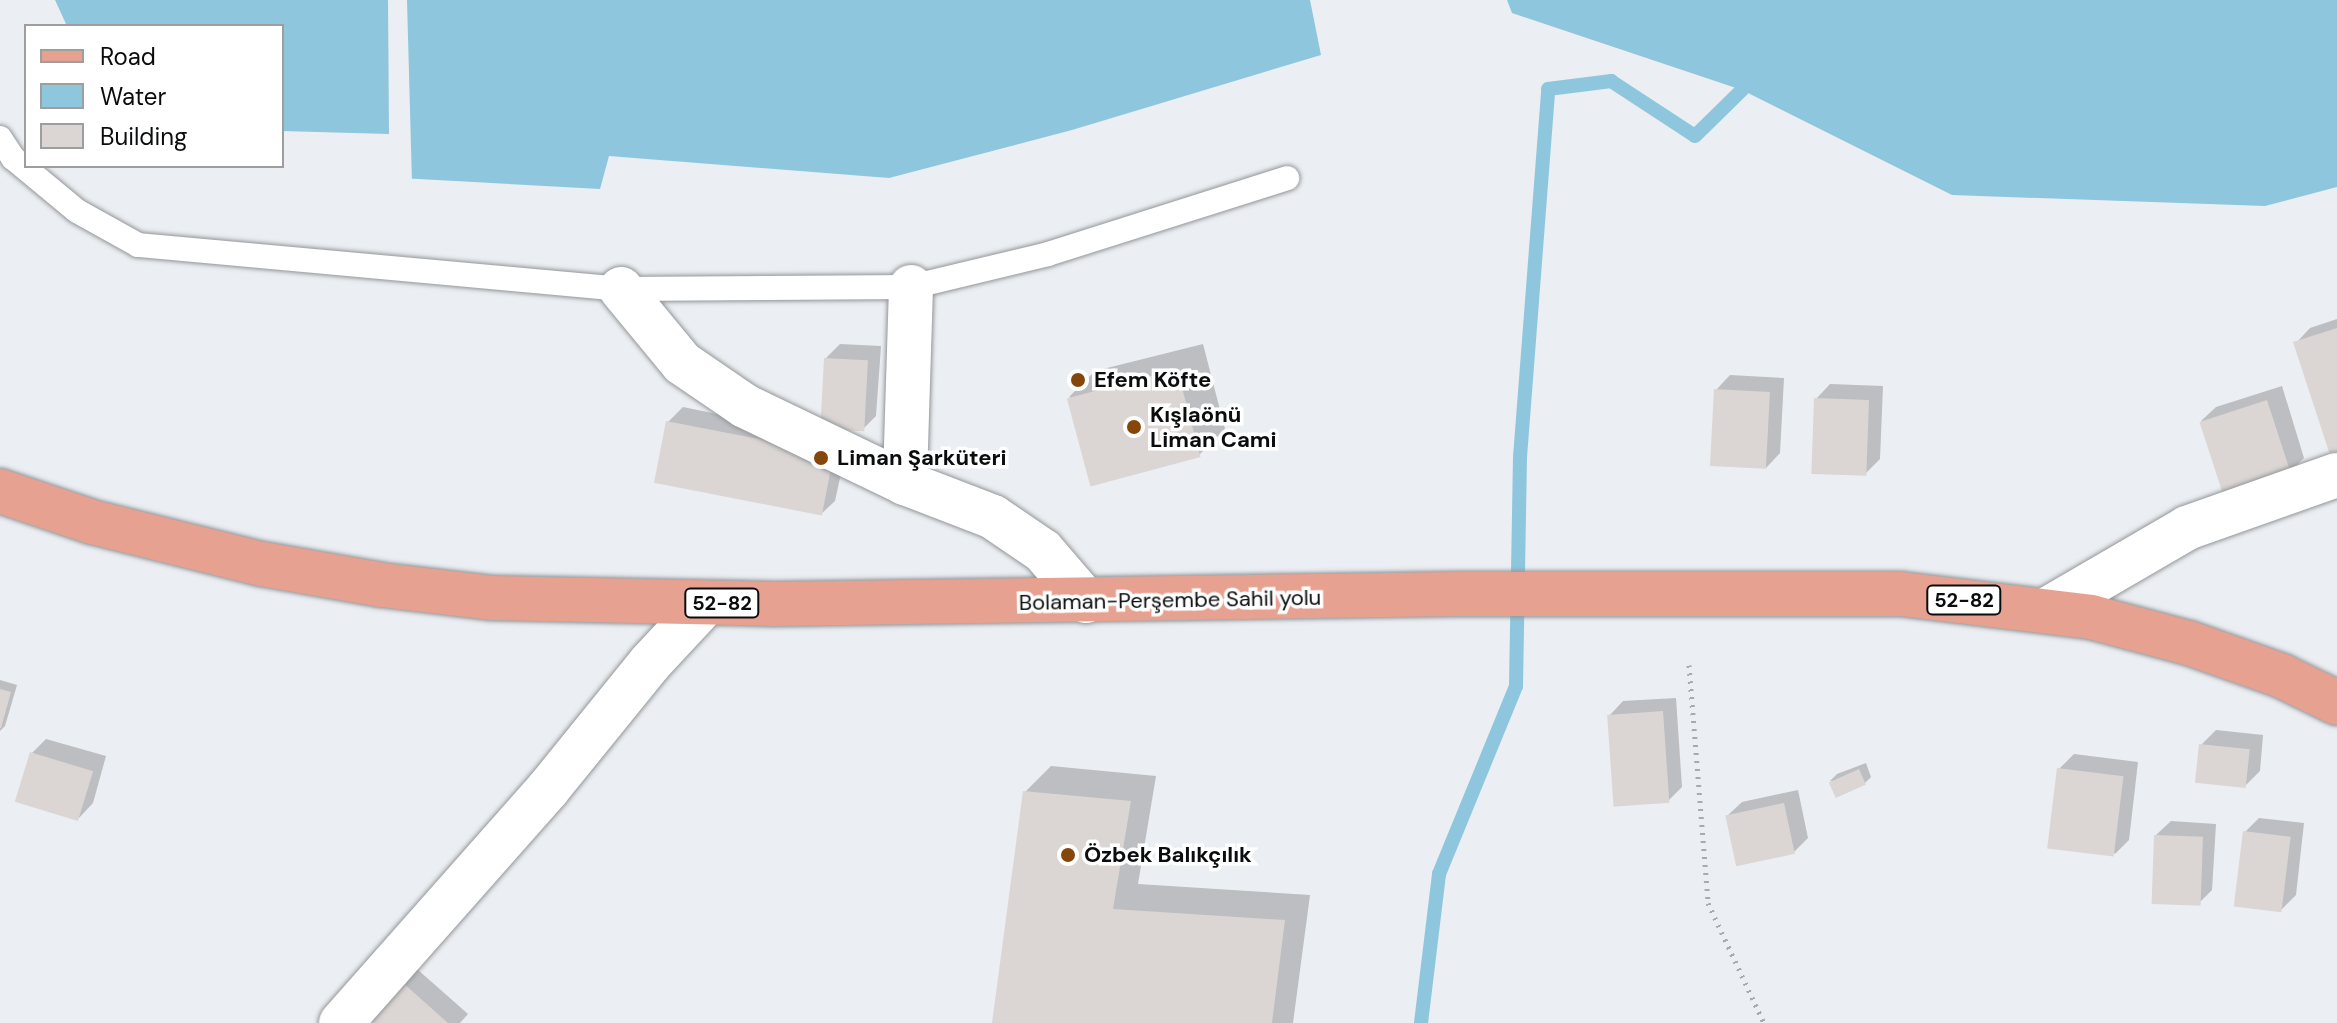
<!DOCTYPE html>
<html>
<head>
<meta charset="utf-8">
<style>
	body { margin:0 }
	#map { position:relative; width:2337px; height:1023px; overflow:hidden; background:#ebeef2; font-family:"DM Sans",sans-serif }
	div>[style] { position:absolute }
	.water>* { inset:0; background:#8ec6de }
	.pier>* { inset:0; background:#ebeef2 }
	.shadow>* { inset:0; background:#0003 }
	.stream>* { height:14px; margin:-7px; padding:0 7px; transform-origin:7px; border-radius:7px; background:#8ec6de }
	.building>* { inset:0; background:#dbd6d4; transform-origin:0 0 }
	.path>* { height:5px; margin-top:-2.5px; transform-origin:0; background:repeating-linear-gradient(90deg,#a7aaad 0 2px,transparent 0 8px) }
	.roads { filter:drop-shadow(0 0 2px #939699) drop-shadow(0 0 2px #939699) }
	.service>* { height:24px; margin:-12px; padding:0 12px; transform-origin:12px; border-radius:12px; background:#fff }
	.minor>* { height:44px; margin:-22px; padding:0 22px; transform-origin:22px; border-radius:22px; background:#fff }
	.tertiary>* { height:44px; margin:-22px; padding:0 22px; transform-origin:22px; border-radius:22px; background:#fff }
	.primary>* { height:44px; margin:-22px; padding:0 22px; transform-origin:22px; border-radius:22px; background:#e7a191 }
	.dots>* { width:22px; height:22px; translate:-50% -50%; box-sizing:border-box; border:4px solid #fff; border-radius:50% }
	span { translate:-50% -50%; white-space:nowrap; text-align:center; line-height:1.15; -webkit-text-stroke:7px #fff; paint-order:stroke }
	.shield-label span { padding:2px 6px; background:#fff; border:2px solid; border-radius:6px; -webkit-text-stroke-width:0 }
	.shield-label { font-size:20px; color:#0b0c0d; font-weight:700 }
	.poi-label { font-size:22px; color:#0b0c0d; font-weight:700 }
	.left { translate:0 -50%; text-align:left }
	.street-label { font-size:22px; color:#0b0c0d }
	.legend { position:absolute; left:24px; top:24px; width:260px; height:144px; box-sizing:border-box; background:#fff; border:2px solid #9d9e9e; margin:0; padding:10px 14px; list-style:none; font-size:24px; color:#0b0c0d }
	.legend li { display:flex; align-items:center; gap:16px; height:40px }
	.legend b { width:40px; border:2px solid #9d9e9e }
</style>
</head>
<body>
<div id="map">
	<div class="water">
		<i style="clip-path:polygon(0 0,1310px 0,1321px 55px,1072px 130px,889px 178px,609px 156px,600px 189px,179px 166px,282px 166px,282px 26px,26px 26px)"></i>
		<i style="clip-path:polygon(1507px 0,2337px 0,2337px 187px,2265px 206px,1952px 195px,1742px 90px,1512px 13px)"></i>
	</div>
	<div class="pier">
		<i style="clip-path:polygon(0 0,55px 0,67px 26px,26px 26px,25px 65px,0 32px)"></i>
		<i style="clip-path:polygon(388px 0,407px 0,412px 183px,176px 169px,175px 166px,282px 166px,282px 131px,389px 134px)"></i>
	</div>
	<div class="shadow">
		<i style="clip-path:polygon(2337px 319px,2337px 454px,2296px 343px,2310px 328px)"></i>
		<i style="clip-path:polygon(840px 344px,881px 346px,876px 416px,862px 430px,826px 358px)"></i>
		<i style="clip-path:polygon(1203px 344px,1225px 429px,1199px 455px,1069px 397px,1095px 371px)"></i>
		<i style="clip-path:polygon(1730px 375px,1784px 378px,1780px 453px,1766px 468px,1716px 390px)"></i>
		<i style="clip-path:polygon(1830px 384px,1883px 386px,1880px 459px,1865px 474px,1816px 399px)"></i>
		<i style="clip-path:polygon(2282px 386px,2304px 458px,2289px 473px,2201px 421px,2216px 407px)"></i>
		<i style="clip-path:polygon(683px 407px,848px 441px,835px 501px,820px 515px,668px 422px)"></i>
		<i style="clip-path:polygon(0 680px,17px 685px,5px 726px,0 731px)"></i>
		<i style="clip-path:polygon(1676px 698px,1682px 787px,1668px 801px,1609px 716px,1623px 701px)"></i>
		<i style="clip-path:polygon(2216px 730px,2263px 735px,2260px 771px,2246px 785px,2201px 745px)"></i>
		<i style="clip-path:polygon(46px 739px,106px 756px,93px 803px,79px 818px,32px 753px)"></i>
		<i style="clip-path:polygon(2074px 754px,2138px 762px,2129px 840px,2115px 854px,2059px 769px)"></i>
		<i style="clip-path:polygon(1866px 763px,1871px 777px,1864px 784px,1830px 781px,1837px 774px)"></i>
		<i style="clip-path:polygon(1051px 766px,1156px 776px,1138px 884px,1310px 895px,1293px 1023px,994px 1023px,1025px 792px)"></i>
		<i style="clip-path:polygon(1798px 790px,1808px 838px,1794px 852px,1727px 816px,1742px 802px)"></i>
		<i style="clip-path:polygon(2259px 818px,2304px 823px,2296px 895px,2281px 910px,2245px 832px)"></i>
		<i style="clip-path:polygon(2171px 821px,2216px 824px,2212px 890px,2197px 905px,2156px 835px)"></i>
		<i style="clip-path:polygon(417px 969px,468px 1014px,460px 1023px,376px 1023px)"></i>
	</div>
	<div class="stream">
		<i style="left:1421px;top:1023px;width:150px;rotate:-83.1deg"></i>
		<i style="left:1439px;top:874px;width:203px;rotate:-67.7deg"></i>
		<i style="left:1516px;top:686px;width:229px;rotate:-89deg"></i>
		<i style="left:1520px;top:457px;width:369px;rotate:-85.6deg"></i>
		<i style="left:1548px;top:89px;width:64px;rotate:-7.2deg"></i>
		<i style="left:1611px;top:81px;width:100px;rotate:33.2deg"></i>
		<i style="left:1695px;top:136px;width:66px;rotate:-44.4deg"></i>
	</div>
	<div class="building">
		<i style="clip-path:polygon(2337px 328px,2337px 456px,2331px 458px,2293px 342px)"></i>
		<i style="left:824px;top:358px;width:44px;height:71px;rotate:3deg"></i>
		<i style="left:1177px;top:369px;width:91px;height:114px;rotate:75deg"></i>
		<i style="left:1714px;top:389px;width:56px;height:77px;rotate:3deg"></i>
		<i style="left:1814px;top:398px;width:55px;height:76px;rotate:2deg"></i>
		<i style="left:2267px;top:400px;width:78px;height:71px;rotate:72deg"></i>
		<i style="left:666px;top:421px;width:171px;height:63px;rotate:11deg"></i>
		<i style="clip-path:polygon(0 689px,11px 692px,1px 728px,0 728px)"></i>
		<i style="left:1663px;top:711px;width:92px;height:56px;rotate:86deg"></i>
		<i style="left:2199px;top:744px;width:51px;height:39px;rotate:6deg"></i>
		<i style="left:30px;top:752px;width:66px;height:52px;rotate:17deg"></i>
		<i style="left:2057px;top:768px;width:67px;height:81px;rotate:7deg"></i>
		<i style="left:1859px;top:769px;width:17px;height:33px;rotate:66deg"></i>
		<i style="clip-path:polygon(1023px 791px,1131px 801px,1113px 909px,1285px 920px,1272px 1023px,992px 1023px)"></i>
		<i style="left:1784px;top:803px;width:52px;height:60px;rotate:78deg"></i>
		<i style="left:2243px;top:831px;width:48px;height:76px;rotate:7deg"></i>
		<i style="left:2154px;top:835px;width:49px;height:69px;rotate:2deg"></i>
		<i style="clip-path:polygon(402px 982px,448px 1023px,373px 1023px,369px 1019px)"></i>
	</div>
	<div class="path">
		<i style="left:1689px;top:665px;width:239px;rotate:85.4deg"></i>
		<i style="left:1708px;top:903px;width:132px;rotate:65deg"></i>
	</div>
	<div class="roads">
		<div class="service">
			<i style="left:0;top:138px;width:24px;rotate:57deg"></i>
			<i style="left:13px;top:158px;width:83px;rotate:39.6deg"></i>
			<i style="left:77px;top:211px;width:70px;rotate:29.1deg"></i>
			<i style="left:138px;top:245px;width:485px;rotate:5.2deg"></i>
			<i style="left:621px;top:289px;width:290px;rotate:-0.4deg"></i>
			<i style="left:911px;top:287px;width:141px;rotate:-13.5deg"></i>
			<i style="left:1048px;top:254px;width:251px;rotate:-17.6deg"></i>
		</div>
		<div class="minor">
			<i style="left:911px;top:287px;width:196px;rotate:91.8deg"></i>
			<i style="left:905px;top:483px;width:94px;rotate:21.1deg"></i>
			<i style="left:993px;top:517px;width:60px;rotate:34.2deg"></i>
			<i style="left:1043px;top:551px;width:66px;rotate:49.3deg"></i>
			<i style="left:621px;top:289px;width:96px;rotate:50.5deg"></i>
			<i style="left:682px;top:363px;width:76px;rotate:34.3deg"></i>
			<i style="left:745px;top:406px;width:178px;rotate:25.7deg"></i>
			<i style="left:2048px;top:609px;width:161px;rotate:-30.2deg"></i>
			<i style="left:2187px;top:528px;width:159px;rotate:-19.5deg"></i>
		</div>
		<div class="tertiary">
			<i style="left:341px;top:1023px;width:312px;rotate:-48.5deg"></i>
			<i style="left:548px;top:789px;width:162px;rotate:-51deg"></i>
			<i style="left:650px;top:663px;width:82px;rotate:-47deg"></i>
		</div>
		<div class="primary">
			<i style="left:0;top:491px;width:97px;rotate:18.6deg"></i>
			<i style="left:92px;top:522px;width:175px;rotate:13.9deg"></i>
			<i style="left:262px;top:564px;width:122px;rotate:9.9deg"></i>
			<i style="left:382px;top:585px;width:112px;rotate:6.7deg"></i>
			<i style="left:493px;top:598px;width:282px;rotate:1.2deg"></i>
			<i style="left:775px;top:604px;width:682px;rotate:-0.84deg"></i>
			<i style="left:1457px;top:594px;width:444px"></i>
			<i style="left:1901px;top:594px;width:191px;rotate:6.9deg"></i>
			<i style="left:2091px;top:617px;width:101px;rotate:14.9deg"></i>
			<i style="left:2189px;top:643px;width:99px;rotate:19.5deg"></i>
			<i style="left:2282px;top:676px;width:61px;rotate:26.1deg"></i>
		</div>
	</div>
	<div class="dots">
		<i style="left:1078px;top:380px;background:#854609"></i>
		<i style="left:1134px;top:427px;background:#854609"></i>
		<i style="left:821px;top:458px;background:#854609"></i>
		<i style="left:1068px;top:855px;background:#854609"></i>
	</div>
	<div class="shield-label">
		<span style="left:1964px;top:600px">52-82</span>
		<span style="left:722px;top:603px">52-82</span>
	</div>
	<div class="poi-label">
		<span class="left" style="left:1094px;top:380px">Efem Köfte</span>
		<span class="left" style="left:1150px;top:427px">Kışlaönü<br>Liman Cami</span>
		<span class="left" style="left:837px;top:458px">Liman Şarküteri</span>
		<span class="left" style="left:1084px;top:855px">Özbek Balıkçılık</span>
	</div>
	<div class="street-label">
		<span style="left:1170px;top:600px;rotate:-1deg">Bolaman-Perşembe Sahil yolu</span>
	</div>
	<ul class="legend">
	<li><b style="height:10px;background:#e7a191"></b>Road</li>
	<li><b style="height:22px;background:#8ec6de"></b>Water</li>
	<li><b style="height:22px;background:#dbd6d4"></b>Building</li>
	</ul>
</div>
</body>
</html>
